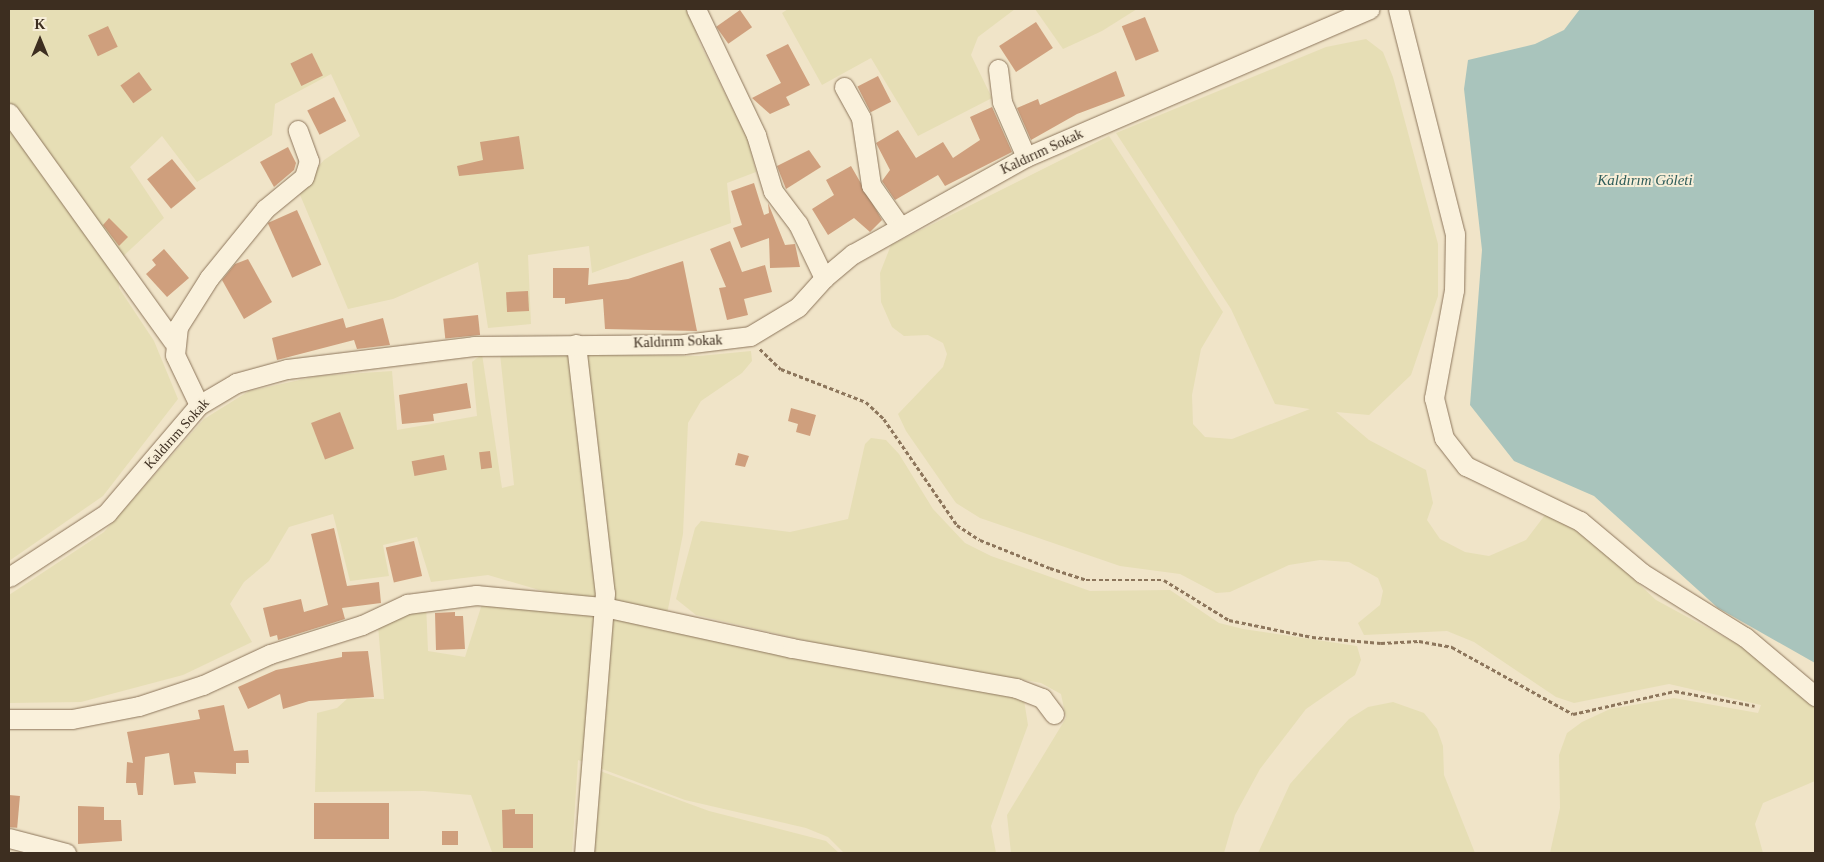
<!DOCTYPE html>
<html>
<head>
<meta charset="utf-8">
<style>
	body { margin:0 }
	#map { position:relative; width:1824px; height:862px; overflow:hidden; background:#f0e4c8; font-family:Georgia,serif }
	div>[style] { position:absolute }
	.farmland>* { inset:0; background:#e6deb5 }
	.water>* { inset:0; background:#a9c4bc }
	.building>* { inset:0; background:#cf9f7d; transform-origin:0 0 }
	.path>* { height:2.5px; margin-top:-1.25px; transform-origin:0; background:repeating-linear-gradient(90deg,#8d765c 0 4px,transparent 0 6.5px) }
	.roads { filter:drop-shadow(0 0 1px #8d765c) drop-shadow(0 0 1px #8d765c) }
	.minor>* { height:19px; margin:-9.5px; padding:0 9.5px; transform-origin:9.5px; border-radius:9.5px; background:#faf1dc }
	span { translate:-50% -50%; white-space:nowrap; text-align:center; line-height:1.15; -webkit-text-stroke:4px #f7eed8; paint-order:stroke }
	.street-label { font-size:14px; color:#3d2e20 }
	.water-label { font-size:15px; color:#2f5d5a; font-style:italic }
	.frame { position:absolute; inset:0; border:10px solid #3d2e20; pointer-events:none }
	.north { position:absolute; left:15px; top:15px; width:50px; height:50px; -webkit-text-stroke:4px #f7eed8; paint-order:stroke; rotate:0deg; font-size:14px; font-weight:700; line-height:20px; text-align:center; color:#3d2e20 }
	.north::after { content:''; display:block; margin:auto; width:18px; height:22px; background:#3d2e20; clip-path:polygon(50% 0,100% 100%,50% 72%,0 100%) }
</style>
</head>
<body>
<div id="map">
	<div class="farmland">
		<i style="clip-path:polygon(9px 9px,688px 9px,700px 44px,748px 139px,756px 172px,727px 183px,731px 223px,592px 273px,589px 246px,528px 255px,531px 324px,488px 328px,478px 262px,393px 299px,348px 309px,298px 190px,324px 160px,360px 136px,331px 74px,275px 104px,272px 135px,197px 182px,162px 136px,130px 167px,164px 218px,117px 262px,119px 288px,154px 341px,178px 399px,103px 496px,9px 561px)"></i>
		<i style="clip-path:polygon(788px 9px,1015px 9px,978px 37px,971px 55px,992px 98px,918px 136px,871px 58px,822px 85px,782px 13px)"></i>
		<i style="clip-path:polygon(1035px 9px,1137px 9px,1102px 31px,1063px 49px)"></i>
		<i style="clip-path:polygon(1366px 39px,1383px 52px,1393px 77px,1438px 244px,1438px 296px,1411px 375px,1369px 415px,1336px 412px,1369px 440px,1426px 470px,1433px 503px,1427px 520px,1440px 539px,1465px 552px,1489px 556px,1526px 540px,1545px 515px,1552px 515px,1596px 544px,1656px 600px,1750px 651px,1815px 708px,1815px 781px,1763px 803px,1755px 824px,1763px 853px,1550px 853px,1560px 808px,1559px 755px,1567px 733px,1582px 722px,1610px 709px,1674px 698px,1758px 713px,1761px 705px,1669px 684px,1574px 703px,1556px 697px,1474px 642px,1447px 631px,1364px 635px,1358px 623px,1380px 605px,1383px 591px,1378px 578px,1349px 562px,1320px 560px,1289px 565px,1230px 592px,1216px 593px,1180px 574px,1120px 566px,980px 518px,956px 503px,906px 431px,898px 414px,943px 367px,947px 354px,943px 343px,928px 335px,904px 336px,892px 327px,881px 302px,880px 273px,891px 245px,1109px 136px,1223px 312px,1201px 349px,1192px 395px,1193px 424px,1205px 437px,1232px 439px,1310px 409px,1275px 404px,1231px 309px,1116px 133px,1326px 47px)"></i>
		<i style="clip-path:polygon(751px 351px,752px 361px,742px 373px,701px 401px,688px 423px,683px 534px,667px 614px,546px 592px,488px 575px,431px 582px,417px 537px,383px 545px,389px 576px,350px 581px,333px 514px,289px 527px,269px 561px,244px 582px,230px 604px,252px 642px,183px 675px,81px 702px,9px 703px,9px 595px,104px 532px,204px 419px,249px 391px,318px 376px,392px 371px,397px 430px,477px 416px,472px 362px,482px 354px,502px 488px,514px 485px,500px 354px,699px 356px)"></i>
		<i style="clip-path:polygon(871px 438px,886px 440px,899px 454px,933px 509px,965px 543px,991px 556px,1090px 591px,1170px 590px,1219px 623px,1243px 629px,1357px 646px,1361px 660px,1355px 675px,1306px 709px,1260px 769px,1235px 815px,1224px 853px,1011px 853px,1007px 815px,1066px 718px,1061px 694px,1041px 683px,825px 645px,696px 615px,676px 599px,695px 528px,701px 521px,790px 532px,848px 519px,865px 444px)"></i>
		<i style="clip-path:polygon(546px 602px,1024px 700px,1028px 725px,991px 826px,996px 853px,844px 853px,828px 837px,806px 828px,685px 800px,578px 760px,572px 853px,492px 852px,471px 795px,424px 791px,315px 792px,317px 713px,337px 708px,348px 698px,384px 699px,378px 625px,426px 603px,428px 651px,465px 657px,482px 604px)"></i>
		<i style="clip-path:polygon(1393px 702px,1424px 713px,1437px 729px,1443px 746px,1444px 775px,1475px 853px,1258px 853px,1290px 784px,1312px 759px,1349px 719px,1368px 707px)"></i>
		<i style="clip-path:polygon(581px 764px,709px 811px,826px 841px,839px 853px,576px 853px)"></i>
	</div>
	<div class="water">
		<i style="clip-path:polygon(1580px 9px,1815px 9px,1815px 663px,1718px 608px,1594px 496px,1514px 461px,1470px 405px,1482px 250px,1464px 89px,1468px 60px,1535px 44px,1564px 30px)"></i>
	</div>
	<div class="building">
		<i style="left:740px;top:10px;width:21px;height:29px;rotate:55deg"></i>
		<i style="left:1145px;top:17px;width:37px;height:25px;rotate:68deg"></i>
		<i style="left:1036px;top:22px;width:31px;height:44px;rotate:57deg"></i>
		<i style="left:108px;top:26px;width:23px;height:22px;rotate:65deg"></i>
		<i style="clip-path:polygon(788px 44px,810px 85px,786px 97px,790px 105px,770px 114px,752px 98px,781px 83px,766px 55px)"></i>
		<i style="left:312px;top:53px;width:25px;height:24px;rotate:64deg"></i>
		<i style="clip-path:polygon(1116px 71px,1125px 96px,1077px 114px,1031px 140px,1017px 108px,1038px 99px,1040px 105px)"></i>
		<i style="left:139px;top:72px;width:22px;height:23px;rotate:54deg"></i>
		<i style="left:878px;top:76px;width:29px;height:23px;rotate:63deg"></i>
		<i style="left:334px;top:97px;width:27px;height:30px;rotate:63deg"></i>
		<i style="clip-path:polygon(992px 107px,1012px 152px,945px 186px,938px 175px,895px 200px,882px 181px,890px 170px,876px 143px,898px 130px,916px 158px,943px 142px,953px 158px,980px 140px,970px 117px)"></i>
		<i style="clip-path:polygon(519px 136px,524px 169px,459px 176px,457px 166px,483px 160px,480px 142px)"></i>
		<i style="clip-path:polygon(288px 147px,296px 163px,294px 170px,274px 187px,260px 162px)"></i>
		<i style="clip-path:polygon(809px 150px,821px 167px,786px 189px,777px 166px)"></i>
		<i style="left:172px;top:159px;width:38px;height:32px;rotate:51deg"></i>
		<i style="clip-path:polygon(851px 166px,882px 220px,870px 232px,854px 218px,828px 235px,812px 209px,834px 195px,826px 180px)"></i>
		<i style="clip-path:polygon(754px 183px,764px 215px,769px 213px,768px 203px,785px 245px,795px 244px,800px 267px,770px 268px,769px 238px,741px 248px,733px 228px,742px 225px,731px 191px)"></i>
		<i style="left:297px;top:210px;width:60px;height:32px;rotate:66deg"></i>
		<i style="clip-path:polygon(109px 218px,128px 237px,119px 246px,103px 225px)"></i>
		<i style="clip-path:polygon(730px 241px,742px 272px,765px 265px,772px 292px,744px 299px,748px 315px,727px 320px,719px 288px,726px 287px,710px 249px)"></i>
		<i style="clip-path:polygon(164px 249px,189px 278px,167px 297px,146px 274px,156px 265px,152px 260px)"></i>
		<i style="clip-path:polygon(248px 259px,272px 302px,244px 319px,222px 280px,235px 264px)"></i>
		<i style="clip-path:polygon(683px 261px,697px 331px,605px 329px,603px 299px,565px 304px,565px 298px,553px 298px,553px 268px,589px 268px,588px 285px,628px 279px)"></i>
		<i style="left:528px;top:291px;width:20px;height:22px;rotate:87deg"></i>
		<i style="left:478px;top:315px;width:20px;height:35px;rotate:84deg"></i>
		<i style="clip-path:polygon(343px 318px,346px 328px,383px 318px,390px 345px,357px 349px,354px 340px,277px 360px,272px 338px)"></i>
		<i style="clip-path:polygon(467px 383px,471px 408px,433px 414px,434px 421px,402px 424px,399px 395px)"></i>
		<i style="clip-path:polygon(791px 408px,816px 415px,810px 436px,796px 432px,798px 424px,788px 421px)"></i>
		<i style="left:340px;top:412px;width:39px;height:31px;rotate:69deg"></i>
		<i style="left:490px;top:451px;width:17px;height:11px;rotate:83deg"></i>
		<i style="clip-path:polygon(738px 453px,749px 456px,745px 467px,735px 465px)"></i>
		<i style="left:444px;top:455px;width:15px;height:33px;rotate:79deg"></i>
		<i style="clip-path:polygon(334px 528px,347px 586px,379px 582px,381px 603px,342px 608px,345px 619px,278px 640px,277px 635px,270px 637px,263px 608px,301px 599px,304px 612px,328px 605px,311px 534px)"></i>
		<i style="left:414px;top:541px;width:36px;height:29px;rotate:77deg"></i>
		<i style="clip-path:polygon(455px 612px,455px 616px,463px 616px,465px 649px,436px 650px,435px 613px)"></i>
		<i style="clip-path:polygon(368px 651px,374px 697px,309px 701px,283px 709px,280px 694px,248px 709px,238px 687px,276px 670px,342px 657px,342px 652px)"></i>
		<i style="clip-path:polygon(224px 705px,234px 751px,248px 750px,249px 763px,236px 763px,236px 774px,194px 772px,196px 783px,174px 785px,169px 753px,145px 757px,143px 795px,138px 795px,136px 783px,126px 783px,127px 762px,133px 763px,127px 732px,200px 719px,198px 710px)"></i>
		<i style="left:9px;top:795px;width:11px;height:32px;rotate:5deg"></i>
		<i style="left:389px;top:803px;width:36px;height:75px;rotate:90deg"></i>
		<i style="clip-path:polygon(78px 806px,104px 807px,104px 820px,121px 820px,122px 841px,78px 844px)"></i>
		<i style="clip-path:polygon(515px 809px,515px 814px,533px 814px,533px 848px,503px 848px,502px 810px)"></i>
		<i style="left:442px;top:831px;width:16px;height:14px"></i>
	</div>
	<div class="path">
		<i style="left:760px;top:349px;width:29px;rotate:44deg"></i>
		<i style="left:781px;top:369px;width:91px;rotate:21.2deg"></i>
		<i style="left:866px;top:402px;width:25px;rotate:43deg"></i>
		<i style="left:884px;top:419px;width:129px;rotate:55.4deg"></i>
		<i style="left:957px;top:525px;width:27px;rotate:33deg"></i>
		<i style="left:980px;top:540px;width:75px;rotate:21.8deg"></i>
		<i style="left:1050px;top:568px;width:38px;rotate:18deg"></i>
		<i style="left:1086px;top:580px;width:78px"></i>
		<i style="left:1164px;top:580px;width:76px;rotate:31.6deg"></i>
		<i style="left:1229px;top:620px;width:85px;rotate:11.6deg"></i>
		<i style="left:1312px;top:637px;width:69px;rotate:5deg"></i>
		<i style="left:1381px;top:643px;width:38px;rotate:-3deg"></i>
		<i style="left:1419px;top:641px;width:34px;rotate:10deg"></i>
		<i style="left:1452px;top:647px;width:138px;rotate:29deg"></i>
		<i style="left:1573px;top:714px;width:105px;rotate:-12.7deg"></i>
		<i style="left:1675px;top:691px;width:81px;rotate:10.6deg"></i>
	</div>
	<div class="roads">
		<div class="minor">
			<i style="left:696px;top:9px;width:140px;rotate:64.5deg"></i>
			<i style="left:756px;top:135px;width:59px;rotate:73.1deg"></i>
			<i style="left:773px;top:191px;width:41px;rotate:52.9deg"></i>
			<i style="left:798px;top:224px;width:60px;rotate:64.3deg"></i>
			<i style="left:1398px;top:9px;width:232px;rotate:75.8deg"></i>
			<i style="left:1455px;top:234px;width:56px;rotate:91deg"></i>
			<i style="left:1454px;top:290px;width:110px;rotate:100.5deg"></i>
			<i style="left:1434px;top:398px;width:41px;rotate:76deg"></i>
			<i style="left:1444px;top:438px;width:36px;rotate:52deg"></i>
			<i style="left:1466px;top:466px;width:127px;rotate:25.8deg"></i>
			<i style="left:1580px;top:521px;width:81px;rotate:40deg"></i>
			<i style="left:1642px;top:573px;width:121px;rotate:31.9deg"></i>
			<i style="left:1745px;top:637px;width:92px;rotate:40.1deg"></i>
			<i style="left:998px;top:69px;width:33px;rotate:83deg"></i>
			<i style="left:1002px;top:102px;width:60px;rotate:66.4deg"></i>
			<i style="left:844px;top:87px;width:35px;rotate:61deg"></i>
			<i style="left:861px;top:118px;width:68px;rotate:81.5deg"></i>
			<i style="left:871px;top:185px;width:49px;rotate:55deg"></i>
			<i style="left:9px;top:113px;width:281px;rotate:54.3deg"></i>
			<i style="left:576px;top:344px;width:251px;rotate:83.4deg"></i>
			<i style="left:605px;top:593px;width:261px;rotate:94.6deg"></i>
			<i style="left:199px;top:405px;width:55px;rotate:-115.6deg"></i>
			<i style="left:175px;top:355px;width:28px;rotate:-84deg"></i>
			<i style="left:178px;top:327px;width:58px;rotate:-57.7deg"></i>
			<i style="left:209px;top:278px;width:89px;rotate:-50.9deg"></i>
			<i style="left:265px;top:209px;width:50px;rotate:-39.4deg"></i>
			<i style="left:304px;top:177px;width:17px;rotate:-73deg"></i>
			<i style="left:309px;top:161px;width:33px;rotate:-110deg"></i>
			<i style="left:9px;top:577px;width:117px;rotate:-33.1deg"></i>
			<i style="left:107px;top:513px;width:142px;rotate:-49.6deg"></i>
			<i style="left:199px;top:405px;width:43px;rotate:-30.7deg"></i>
			<i style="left:236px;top:383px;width:53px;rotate:-15.4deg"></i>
			<i style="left:287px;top:369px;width:188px;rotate:-7deg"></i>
			<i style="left:474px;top:346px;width:210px;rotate:-0.5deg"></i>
			<i style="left:684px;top:344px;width:66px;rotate:-6.9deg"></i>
			<i style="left:750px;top:336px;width:56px;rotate:-31.1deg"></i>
			<i style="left:798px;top:307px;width:39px;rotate:-48deg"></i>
			<i style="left:824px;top:278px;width:38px;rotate:-40deg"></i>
			<i style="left:853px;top:254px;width:198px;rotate:-29.3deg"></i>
			<i style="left:1026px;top:157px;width:374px;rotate:-23.3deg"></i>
			<i style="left:9px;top:719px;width:63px"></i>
			<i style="left:72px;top:719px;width:68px;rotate:-11deg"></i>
			<i style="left:139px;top:706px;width:67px;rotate:-18.2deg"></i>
			<i style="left:203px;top:685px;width:74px;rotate:-24.8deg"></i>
			<i style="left:270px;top:654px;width:96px;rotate:-17.5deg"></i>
			<i style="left:362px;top:625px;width:50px;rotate:-25deg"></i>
			<i style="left:407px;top:604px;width:70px;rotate:-7.4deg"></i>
			<i style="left:476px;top:595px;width:129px;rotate:5.4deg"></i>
			<i style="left:604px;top:607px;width:192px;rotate:12.3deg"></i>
			<i style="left:792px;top:648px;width:228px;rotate:10.1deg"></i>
			<i style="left:1016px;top:688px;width:28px;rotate:21deg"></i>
			<i style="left:1042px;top:698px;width:20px;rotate:53deg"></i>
			<i style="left:9px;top:838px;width:59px;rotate:14.7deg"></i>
		</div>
	</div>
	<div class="street-label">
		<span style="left:1042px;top:152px;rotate:-25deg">Kaldırım Sokak</span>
		<span style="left:678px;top:342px;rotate:-2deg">Kaldırım Sokak</span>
		<span style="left:177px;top:434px;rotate:-48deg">Kaldırım Sokak</span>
	</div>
	<div class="water-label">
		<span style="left:1645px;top:181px">Kaldırım Göleti</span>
	</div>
	<div class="frame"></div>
	<div class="north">K</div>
</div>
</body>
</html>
